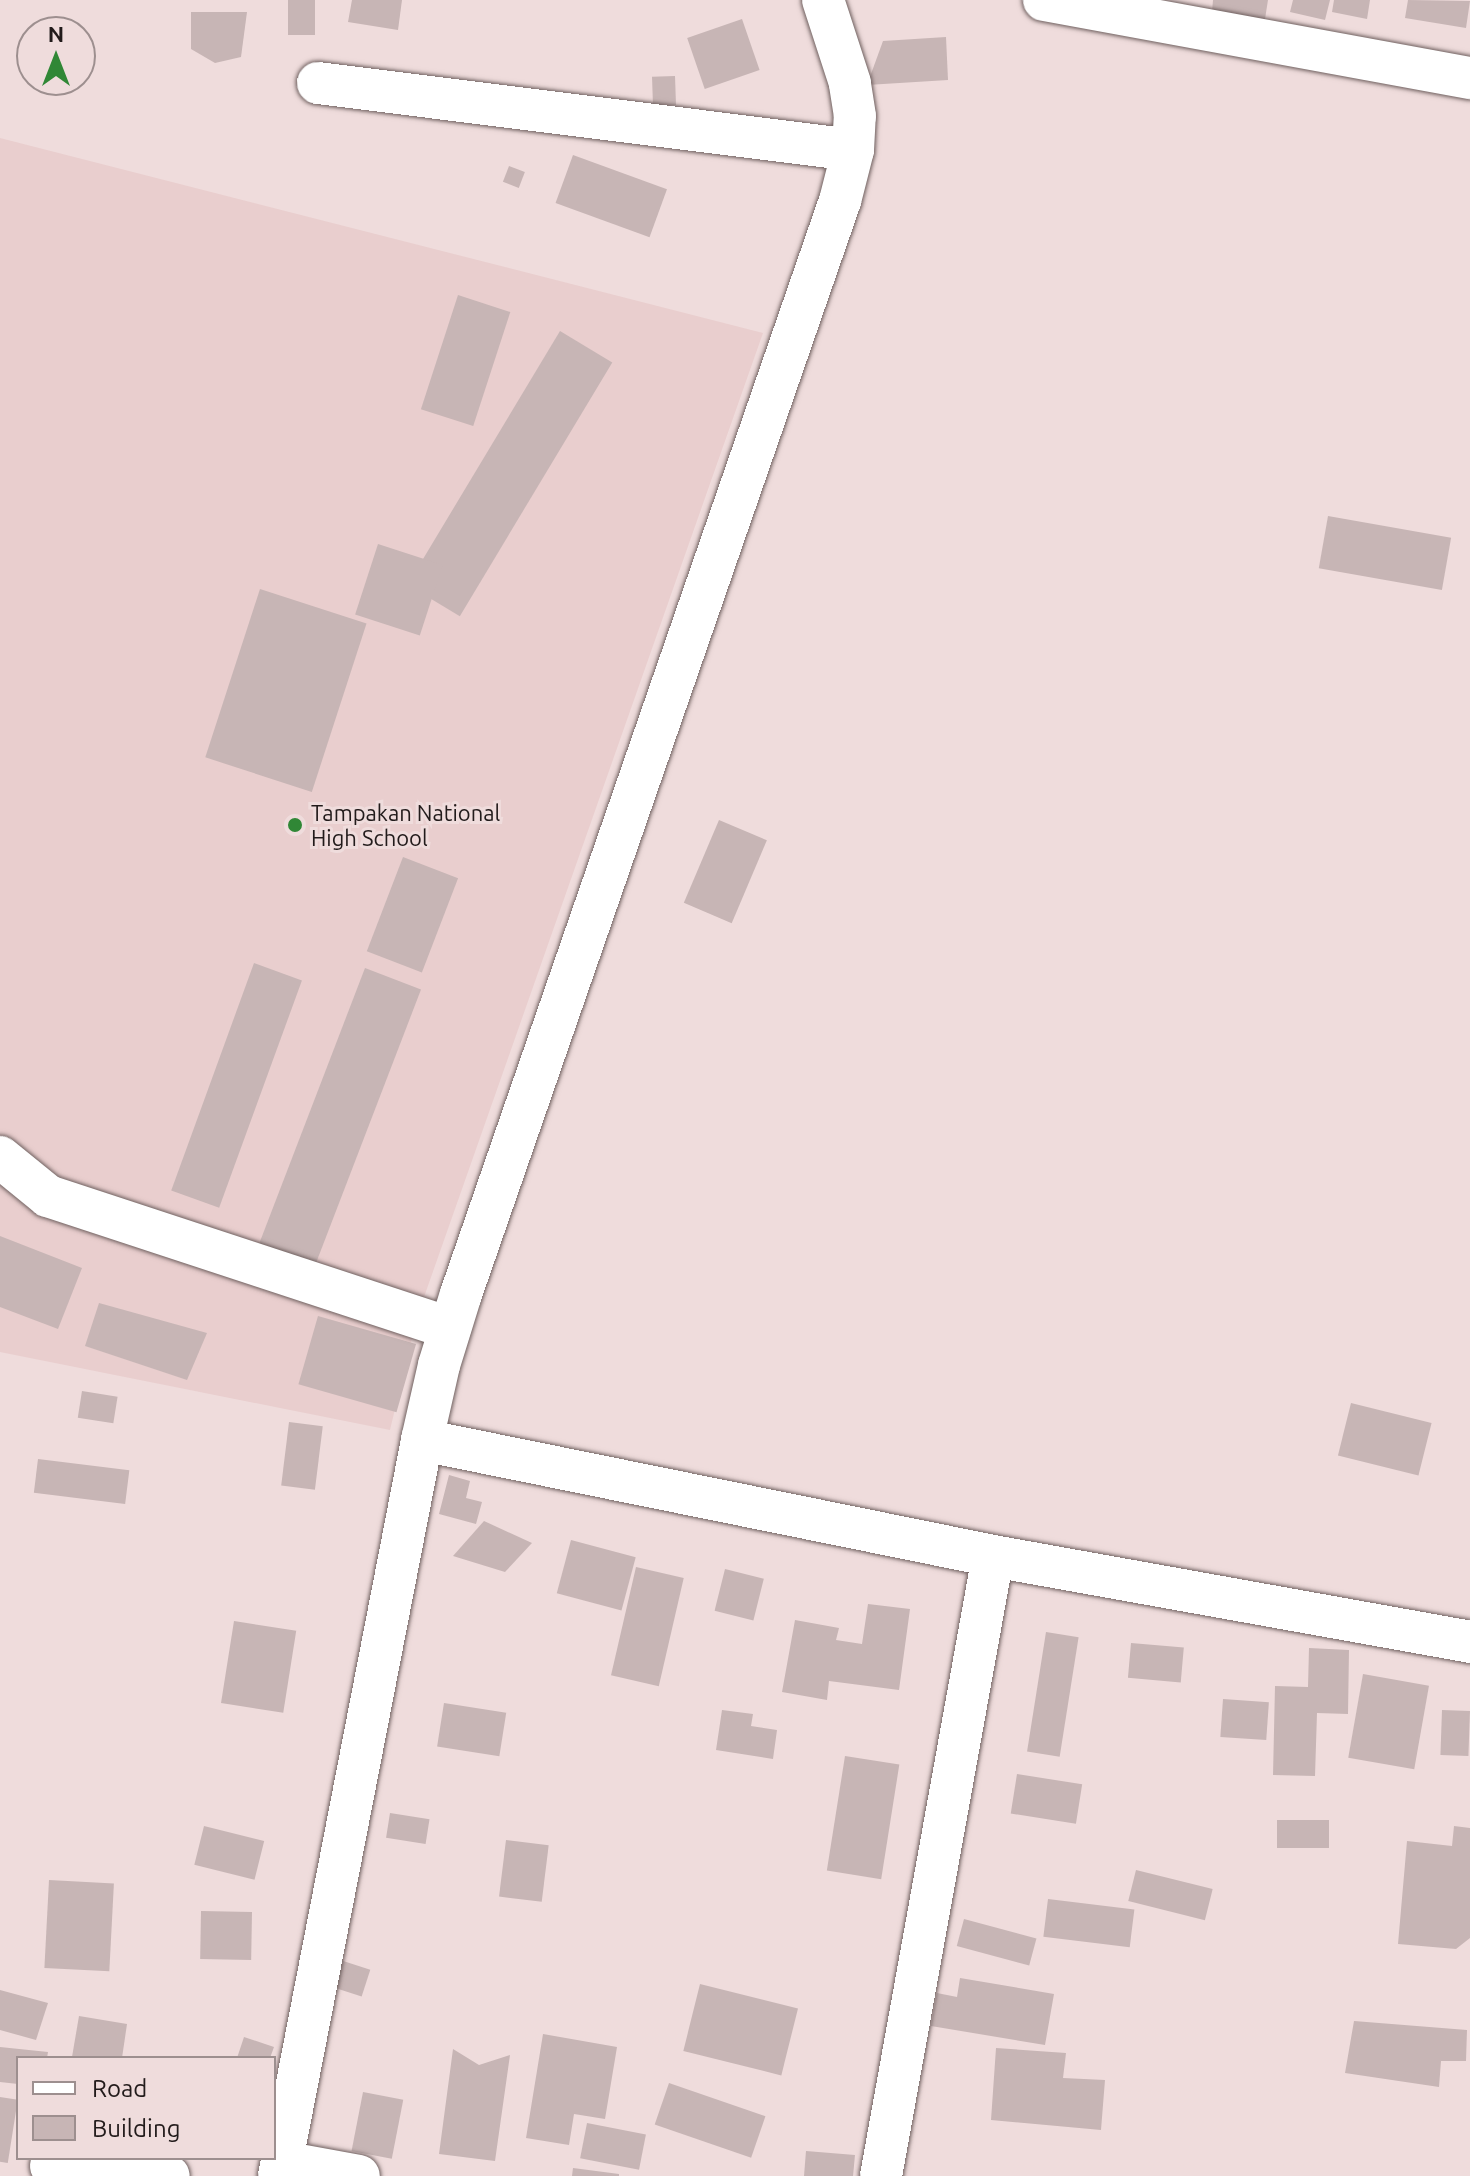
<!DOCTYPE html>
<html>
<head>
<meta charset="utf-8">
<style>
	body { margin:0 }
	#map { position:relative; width:1470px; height:2176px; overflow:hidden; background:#efdcdc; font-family:Ubuntu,sans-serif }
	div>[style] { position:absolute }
	.built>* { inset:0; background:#e9cece }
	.building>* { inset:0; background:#c7b5b5; transform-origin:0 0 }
	.roads { filter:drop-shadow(0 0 2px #6f605f) drop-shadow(0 0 2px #6f605f) }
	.minor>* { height:42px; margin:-21px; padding:0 21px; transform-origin:21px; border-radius:21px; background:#fff }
	.dots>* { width:22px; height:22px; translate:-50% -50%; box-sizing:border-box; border:4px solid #efdcdc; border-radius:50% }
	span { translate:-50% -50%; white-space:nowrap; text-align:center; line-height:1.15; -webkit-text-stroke:6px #efdcdc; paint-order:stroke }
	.poi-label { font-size:22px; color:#221b1b }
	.left { translate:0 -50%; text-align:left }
	.legend { position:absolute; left:16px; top:2056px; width:260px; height:104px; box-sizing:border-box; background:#efdcdc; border:2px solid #9d8f8f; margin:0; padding:10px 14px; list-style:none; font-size:24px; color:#221b1b }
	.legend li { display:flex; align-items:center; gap:16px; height:40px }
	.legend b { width:40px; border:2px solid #9d8f8f }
	.north { position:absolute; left:16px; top:16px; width:80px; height:80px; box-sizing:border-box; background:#efdcdc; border:2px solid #9d8f8f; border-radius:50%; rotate:0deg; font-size:22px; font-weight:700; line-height:32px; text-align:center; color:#221b1b }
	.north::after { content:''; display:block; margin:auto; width:28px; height:36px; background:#308736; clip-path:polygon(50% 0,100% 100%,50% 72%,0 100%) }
</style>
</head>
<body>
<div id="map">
	<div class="built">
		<i style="clip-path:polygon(0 138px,763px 333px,417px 1317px,390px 1430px,0 1352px)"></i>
	</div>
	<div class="building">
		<i style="left:288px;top:0;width:27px;height:35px"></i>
		<i style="clip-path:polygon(352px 0,402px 0,398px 30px,348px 22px)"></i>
		<i style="clip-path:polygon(1213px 0,1268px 0,1265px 19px,1212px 12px)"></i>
		<i style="clip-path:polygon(1293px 0,1330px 0,1325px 20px,1290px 12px)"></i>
		<i style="clip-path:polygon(1334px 0,1370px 0,1367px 19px,1332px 12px)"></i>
		<i style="clip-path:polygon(1408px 0,1470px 1px,1466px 28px,1405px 18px)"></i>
		<i style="clip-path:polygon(191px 12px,247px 12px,241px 57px,215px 63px,191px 49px)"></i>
		<i style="left:742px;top:19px;width:54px;height:58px;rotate:71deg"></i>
		<i style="clip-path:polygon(946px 37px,948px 80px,867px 85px,883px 41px)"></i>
		<i style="left:675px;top:76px;width:29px;height:23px;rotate:88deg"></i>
		<i style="left:573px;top:155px;width:100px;height:51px;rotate:20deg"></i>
		<i style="left:509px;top:166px;width:17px;height:17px;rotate:21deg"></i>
		<i style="left:458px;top:295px;width:55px;height:120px;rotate:18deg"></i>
		<i style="left:560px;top:331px;width:61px;height:296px;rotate:31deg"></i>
		<i style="left:1328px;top:516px;width:125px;height:53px;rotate:10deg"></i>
		<i style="left:378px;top:544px;width:68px;height:74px;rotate:18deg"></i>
		<i style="left:260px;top:589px;width:112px;height:177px;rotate:18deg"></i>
		<i style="left:719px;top:820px;width:52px;height:90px;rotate:23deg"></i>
		<i style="left:403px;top:857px;width:59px;height:101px;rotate:21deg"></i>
		<i style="left:254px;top:963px;width:51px;height:242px;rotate:20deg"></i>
		<i style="left:365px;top:968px;width:60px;height:297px;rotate:21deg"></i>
		<i style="clip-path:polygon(0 1236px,82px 1268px,58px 1329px,0 1307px)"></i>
		<i style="clip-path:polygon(99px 1303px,207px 1333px,187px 1380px,85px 1346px)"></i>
		<i style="left:318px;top:1316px;width:102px;height:71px;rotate:16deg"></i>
		<i style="left:82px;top:1391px;width:36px;height:27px;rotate:9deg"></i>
		<i style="left:1351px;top:1403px;width:83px;height:54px;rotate:14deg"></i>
		<i style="left:289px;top:1422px;width:34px;height:64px;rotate:7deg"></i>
		<i style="left:38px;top:1459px;width:92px;height:34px;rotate:7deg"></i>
		<i style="clip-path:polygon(449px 1475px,470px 1481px,466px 1498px,482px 1502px,476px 1524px,439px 1514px)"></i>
		<i style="clip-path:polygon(484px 1521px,532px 1543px,505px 1572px,453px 1556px)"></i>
		<i style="left:571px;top:1540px;width:67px;height:55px;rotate:15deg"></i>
		<i style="left:636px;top:1567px;width:49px;height:111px;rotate:13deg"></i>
		<i style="left:725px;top:1569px;width:40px;height:43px;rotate:14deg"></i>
		<i style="clip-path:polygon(868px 1604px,910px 1609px,899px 1690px,829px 1681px,827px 1700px,782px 1692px,795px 1620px,839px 1628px,836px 1640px,862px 1644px)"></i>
		<i style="left:234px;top:1621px;width:63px;height:83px;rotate:9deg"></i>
		<i style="left:1046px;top:1632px;width:33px;height:121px;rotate:9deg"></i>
		<i style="left:1131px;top:1643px;width:53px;height:35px;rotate:5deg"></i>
		<i style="clip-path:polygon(1309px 1648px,1349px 1650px,1348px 1714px,1317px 1713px,1315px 1776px,1273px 1775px,1275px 1686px,1308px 1687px)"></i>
		<i style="left:1363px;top:1674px;width:67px;height:85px;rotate:10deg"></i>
		<i style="left:1223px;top:1699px;width:46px;height:38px;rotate:4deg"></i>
		<i style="left:444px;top:1703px;width:63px;height:44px;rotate:9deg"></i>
		<i style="clip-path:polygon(722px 1710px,753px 1714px,751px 1726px,777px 1730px,773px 1759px,716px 1750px)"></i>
		<i style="left:1442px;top:1710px;width:28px;height:45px;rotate:2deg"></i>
		<i style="left:845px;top:1756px;width:55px;height:116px;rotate:9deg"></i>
		<i style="left:1017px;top:1774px;width:66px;height:40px;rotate:9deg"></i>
		<i style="left:390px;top:1813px;width:40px;height:25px;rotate:9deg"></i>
		<i style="left:1277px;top:1820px;width:52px;height:28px"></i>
		<i style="left:204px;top:1826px;width:62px;height:40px;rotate:14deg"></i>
		<i style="clip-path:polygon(1454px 1826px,1470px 1828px,1470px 1938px,1456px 1949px,1398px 1944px,1407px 1841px,1452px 1846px)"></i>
		<i style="left:506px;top:1840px;width:43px;height:57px;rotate:7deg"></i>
		<i style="left:1136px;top:1870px;width:79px;height:32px;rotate:14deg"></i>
		<i style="left:49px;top:1880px;width:65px;height:88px;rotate:3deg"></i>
		<i style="left:1048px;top:1899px;width:87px;height:38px;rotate:7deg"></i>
		<i style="left:201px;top:1911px;width:51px;height:48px;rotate:1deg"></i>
		<i style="left:964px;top:1919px;width:75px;height:28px;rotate:15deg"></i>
		<i style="left:337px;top:1959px;width:35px;height:28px;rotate:18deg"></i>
		<i style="clip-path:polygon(960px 1978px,1054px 1994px,1045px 2045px,931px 2026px,937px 1993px,957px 1997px)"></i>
		<i style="left:700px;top:1984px;width:101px;height:69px;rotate:14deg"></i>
		<i style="clip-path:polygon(0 1990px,48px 2003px,36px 2040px,0 2030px)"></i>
		<i style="clip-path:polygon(79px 2016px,127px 2024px,122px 2058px,72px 2057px)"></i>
		<i style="clip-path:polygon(1354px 2021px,1467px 2030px,1466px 2061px,1441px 2061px,1439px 2087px,1345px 2073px)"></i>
		<i style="clip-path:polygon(543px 2034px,617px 2047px,605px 2119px,574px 2114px,569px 2145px,526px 2138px)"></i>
		<i style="clip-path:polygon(244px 2037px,274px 2047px,270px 2058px,237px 2058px)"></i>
		<i style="clip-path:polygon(0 2047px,48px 2052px,47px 2058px,18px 2058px,18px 2084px,0 2082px)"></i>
		<i style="clip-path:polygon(996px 2048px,1066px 2053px,1063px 2078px,1105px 2080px,1101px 2130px,991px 2120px)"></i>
		<i style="clip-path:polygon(453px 2049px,479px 2065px,510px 2055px,495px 2161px,439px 2154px)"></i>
		<i style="left:669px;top:2083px;width:102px;height:44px;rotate:19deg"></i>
		<i style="left:363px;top:2092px;width:41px;height:60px;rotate:11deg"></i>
		<i style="left:0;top:2097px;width:18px;height:64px;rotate:9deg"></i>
		<i style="left:587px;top:2123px;width:60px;height:36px;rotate:11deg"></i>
		<i style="clip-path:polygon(806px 2151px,855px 2155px,853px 2176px,804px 2176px)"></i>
		<i style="clip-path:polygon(573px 2168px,619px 2174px,619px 2176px,572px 2176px)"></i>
	</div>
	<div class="roads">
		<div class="minor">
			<i style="left:1044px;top:0;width:433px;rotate:10.4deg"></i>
			<i style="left:318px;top:83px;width:539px;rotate:7.14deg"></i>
			<i style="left:0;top:1157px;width:62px;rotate:39.1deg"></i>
			<i style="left:48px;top:1196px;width:423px;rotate:18.2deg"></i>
			<i style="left:422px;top:1440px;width:77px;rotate:-77.2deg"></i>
			<i style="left:439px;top:1365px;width:74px;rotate:-72.8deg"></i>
			<i style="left:461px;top:1294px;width:1157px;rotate:-70.88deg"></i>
			<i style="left:840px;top:201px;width:53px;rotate:-75.7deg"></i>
			<i style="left:853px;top:150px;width:34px;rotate:-87deg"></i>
			<i style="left:855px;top:116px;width:33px;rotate:-99deg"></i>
			<i style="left:850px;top:83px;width:87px;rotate:-108deg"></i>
			<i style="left:282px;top:2162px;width:78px;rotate:10.3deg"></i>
			<i style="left:51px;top:2166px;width:118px;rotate:4.8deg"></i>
			<i style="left:279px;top:2176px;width:750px;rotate:-79deg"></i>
			<i style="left:422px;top:1440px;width:583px;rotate:11.48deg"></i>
			<i style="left:993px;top:1556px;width:485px;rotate:10.2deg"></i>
			<i style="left:881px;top:2176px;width:630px;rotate:-79.76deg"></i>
		</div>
	</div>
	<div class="dots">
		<i style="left:295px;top:825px;background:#308736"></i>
	</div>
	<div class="poi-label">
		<span class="left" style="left:311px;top:825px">Tampakan National<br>High School</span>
	</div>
	<ul class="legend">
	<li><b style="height:10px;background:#fff"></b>Road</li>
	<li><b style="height:22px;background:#c7b5b5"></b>Building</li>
	</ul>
	<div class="north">N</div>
</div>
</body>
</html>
